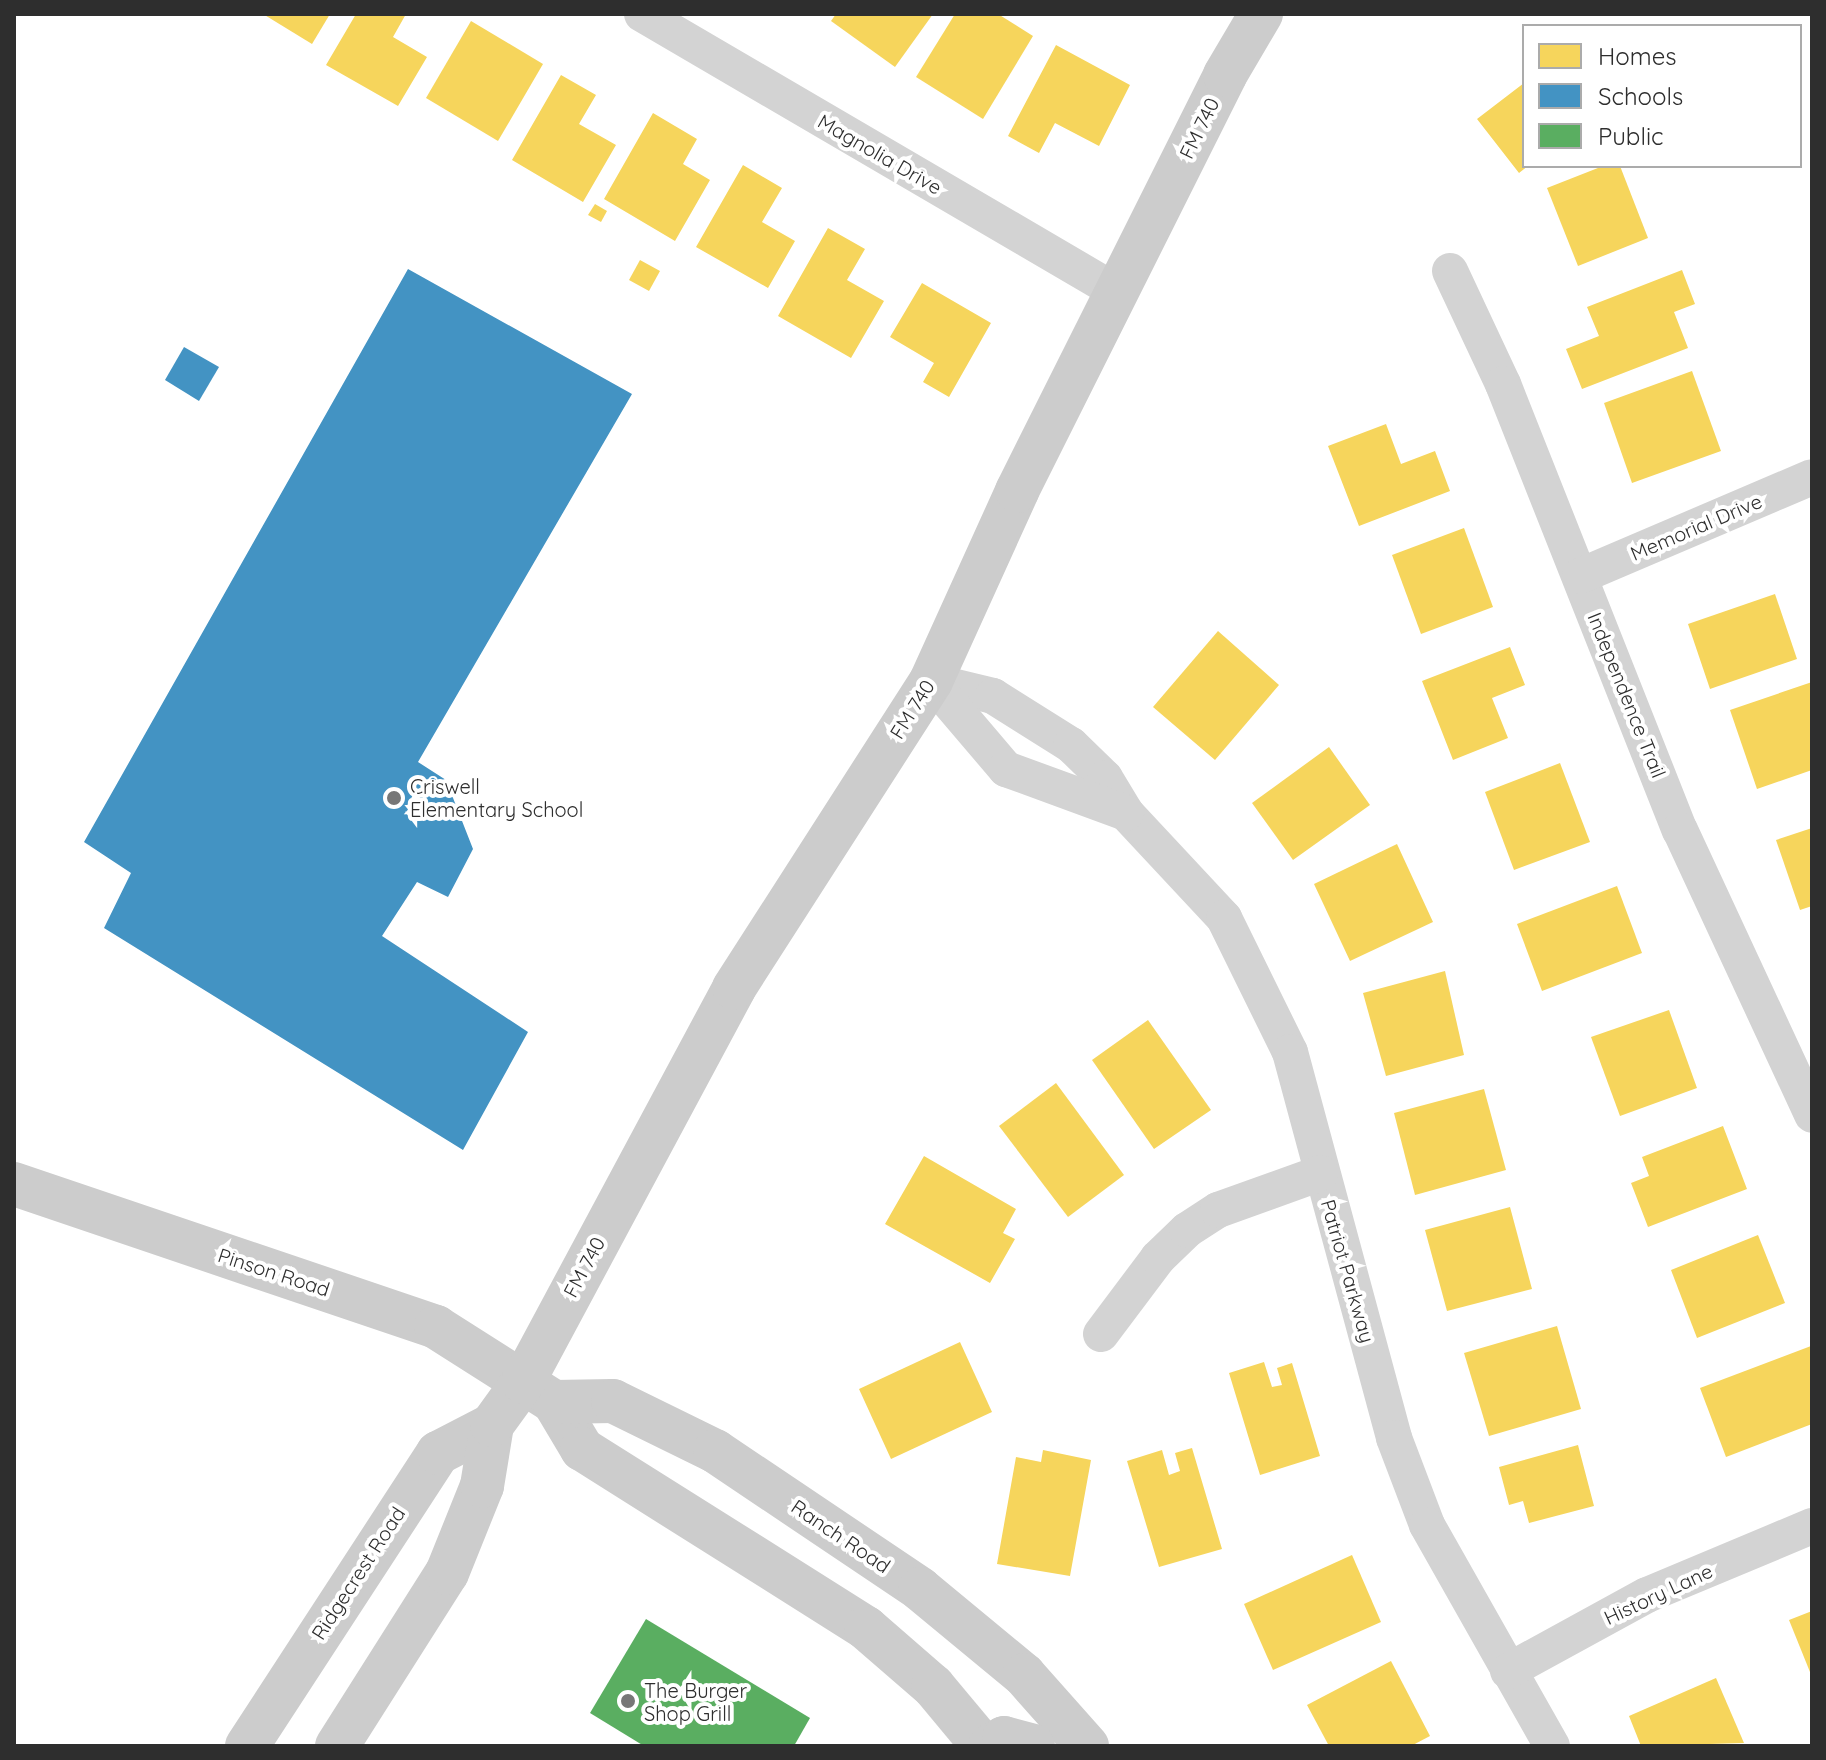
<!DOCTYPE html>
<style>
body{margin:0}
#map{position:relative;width:1826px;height:1760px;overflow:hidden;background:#fff;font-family:Quicksand,sans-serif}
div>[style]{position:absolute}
.homes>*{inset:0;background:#f6d55c}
.schools>*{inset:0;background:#4393c3}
.public>*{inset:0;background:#5aae61}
.street>*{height:36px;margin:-18px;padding:0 18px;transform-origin:18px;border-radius:18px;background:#d3d3d3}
.secondary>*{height:44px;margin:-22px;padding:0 22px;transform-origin:22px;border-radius:22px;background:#ccc}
.dots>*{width:22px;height:22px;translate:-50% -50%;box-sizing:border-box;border:4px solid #fff;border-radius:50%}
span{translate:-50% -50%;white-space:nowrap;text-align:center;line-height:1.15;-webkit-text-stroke:8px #fff;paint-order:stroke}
.street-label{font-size:20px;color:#2e2e2e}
.poi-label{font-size:20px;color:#2e2e2e}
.left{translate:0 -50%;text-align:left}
.frame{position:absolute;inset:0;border:16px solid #2e2e2e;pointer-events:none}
.legend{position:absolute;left:1522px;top:24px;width:280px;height:144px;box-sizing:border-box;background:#fff;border:2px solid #ababab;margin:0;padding:10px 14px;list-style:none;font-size:24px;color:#2e2e2e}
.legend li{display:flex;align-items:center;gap:16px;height:40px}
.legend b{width:40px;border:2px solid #ababab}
</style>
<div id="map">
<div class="homes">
<div style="clip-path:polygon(263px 14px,330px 14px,312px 44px)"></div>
<div style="clip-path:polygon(356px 14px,406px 14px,393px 37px,427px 57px,398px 106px,326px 65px)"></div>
<div style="clip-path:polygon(836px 14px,933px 14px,895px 67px,831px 21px)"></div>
<div style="clip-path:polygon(955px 14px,998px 14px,1033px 36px,983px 119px,916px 77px)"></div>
<div style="clip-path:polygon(471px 21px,543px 64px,498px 141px,426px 98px)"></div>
<div style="clip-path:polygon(1056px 45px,1130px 85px,1099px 146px,1055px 123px,1039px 153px,1008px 136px)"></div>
<div style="clip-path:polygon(561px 75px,596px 95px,579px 124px,616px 145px,583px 202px,512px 160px)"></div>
<div style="clip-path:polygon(1524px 83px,1524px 166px,1528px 166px,1519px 173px,1477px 119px)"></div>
<div style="clip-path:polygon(653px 113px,697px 139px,683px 164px,710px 180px,675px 241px,604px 199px)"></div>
<div style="clip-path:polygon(743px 165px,782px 188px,762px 222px,795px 241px,768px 288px,696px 247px)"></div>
<div style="clip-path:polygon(1603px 166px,1620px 166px,1648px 238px,1578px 266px,1547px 188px)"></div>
<div style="clip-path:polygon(595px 204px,607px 211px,601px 222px,588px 215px)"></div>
<div style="clip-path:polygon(828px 228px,865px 249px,847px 280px,884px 301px,851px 358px,778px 316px)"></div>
<div style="clip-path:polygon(640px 260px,660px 271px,649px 291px,629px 280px)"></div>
<div style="clip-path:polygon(1682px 270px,1695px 304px,1674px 312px,1688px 348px,1582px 389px,1566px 349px,1599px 336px,1587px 307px)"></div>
<div style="clip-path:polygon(922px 283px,991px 323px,949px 397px,923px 382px,934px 363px,890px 337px)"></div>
<div style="clip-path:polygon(1692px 371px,1721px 451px,1632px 483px,1604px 403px)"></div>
<div style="clip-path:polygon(1386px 424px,1401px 464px,1435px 451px,1450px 491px,1359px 526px,1328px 446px)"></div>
<div style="clip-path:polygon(1464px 528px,1493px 607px,1421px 634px,1392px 555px)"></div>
<div style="clip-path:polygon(1775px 594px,1797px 659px,1710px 689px,1688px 624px)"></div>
<div style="clip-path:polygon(1218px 631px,1279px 685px,1215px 760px,1153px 707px)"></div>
<div style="clip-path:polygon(1510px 647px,1525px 685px,1492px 698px,1508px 738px,1453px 760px,1422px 681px)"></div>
<div style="clip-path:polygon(1812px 682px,1812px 770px,1757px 789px,1730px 710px)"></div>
<div style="clip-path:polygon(1329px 747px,1370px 805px,1293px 860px,1252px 803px)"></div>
<div style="clip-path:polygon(1560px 763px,1590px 842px,1514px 870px,1485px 792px)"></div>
<div style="clip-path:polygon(1812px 828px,1812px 906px,1800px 910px,1776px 840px)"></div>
<div style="clip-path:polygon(1397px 844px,1433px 922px,1350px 961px,1314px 884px)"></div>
<div style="clip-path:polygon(1617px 886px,1642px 953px,1542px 991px,1517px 924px)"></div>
<div style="clip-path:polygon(1445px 971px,1464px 1055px,1386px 1076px,1363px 993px)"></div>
<div style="clip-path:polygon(1669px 1010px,1697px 1088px,1620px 1116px,1591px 1037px)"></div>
<div style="clip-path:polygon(1148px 1020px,1211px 1110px,1154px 1149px,1092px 1060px)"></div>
<div style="clip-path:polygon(1056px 1083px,1124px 1175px,1068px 1217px,999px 1126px)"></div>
<div style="clip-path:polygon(1484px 1089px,1506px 1170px,1415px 1195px,1394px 1113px)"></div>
<div style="clip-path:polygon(1723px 1126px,1747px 1189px,1648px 1227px,1631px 1183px,1649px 1176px,1642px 1157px)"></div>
<div style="clip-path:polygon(924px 1156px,1016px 1209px,1003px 1233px,1015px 1239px,990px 1283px,885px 1224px)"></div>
<div style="clip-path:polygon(1510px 1207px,1532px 1289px,1447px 1311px,1425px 1230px)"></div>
<div style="clip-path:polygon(1758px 1235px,1785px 1303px,1697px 1338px,1671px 1270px)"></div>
<div style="clip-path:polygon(1557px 1326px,1581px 1409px,1489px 1436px,1464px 1353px)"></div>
<div style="clip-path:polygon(960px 1342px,992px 1412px,891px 1459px,859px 1389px)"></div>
<div style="clip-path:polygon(1811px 1346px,1812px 1424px,1726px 1457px,1700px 1388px)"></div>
<div style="clip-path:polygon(1264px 1362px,1272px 1387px,1282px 1385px,1277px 1368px,1292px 1363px,1320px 1456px,1260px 1475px,1229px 1373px)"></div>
<div style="clip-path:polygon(1578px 1445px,1594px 1506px,1529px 1523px,1523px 1501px,1509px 1505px,1499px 1467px)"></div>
<div style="clip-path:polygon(1192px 1448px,1222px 1549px,1159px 1567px,1127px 1461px,1162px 1450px,1169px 1475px,1180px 1471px,1175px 1453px)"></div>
<div style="clip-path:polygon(1043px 1450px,1091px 1460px,1070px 1576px,997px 1564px,1016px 1457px,1041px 1462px)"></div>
<div style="clip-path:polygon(1352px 1555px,1381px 1622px,1273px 1670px,1244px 1604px)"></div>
<div style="clip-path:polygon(1812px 1611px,1812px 1677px,1789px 1620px)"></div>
<div style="clip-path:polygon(1391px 1661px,1430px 1736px,1411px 1746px,1329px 1746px,1307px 1705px)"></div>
<div style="clip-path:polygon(1716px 1678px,1744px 1743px,1641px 1746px,1629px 1716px)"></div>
</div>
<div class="schools">
<div style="clip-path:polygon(408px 269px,632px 394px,418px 762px,446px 780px,473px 849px,448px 897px,417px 882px,382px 936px,528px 1032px,463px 1150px,104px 928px,131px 873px,84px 842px)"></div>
<div style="clip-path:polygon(184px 347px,219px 367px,199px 401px,165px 380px)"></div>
</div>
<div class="public">
<div style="clip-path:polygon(646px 1619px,810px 1718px,794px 1746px,644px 1746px,590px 1713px)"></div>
</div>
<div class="street">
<div style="left:642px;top:14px;width:553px;rotate:30.32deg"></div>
<div style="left:1450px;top:271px;width:125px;rotate:64.9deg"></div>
<div style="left:1503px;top:384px;width:480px;rotate:68.4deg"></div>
<div style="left:1680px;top:830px;width:314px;rotate:65.1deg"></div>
<div style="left:1580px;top:576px;width:252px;rotate:-23.1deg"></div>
<div style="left:931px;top:681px;width:64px;rotate:13.6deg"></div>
<div style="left:993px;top:696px;width:92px;rotate:32.1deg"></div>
<div style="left:1071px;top:745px;width:47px;rotate:44.1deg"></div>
<div style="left:1105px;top:778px;width:41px;rotate:59deg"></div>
<div style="left:1126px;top:813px;width:144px;rotate:47deg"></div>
<div style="left:1224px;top:918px;width:149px;rotate:63.8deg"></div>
<div style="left:1290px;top:1052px;width:400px;rotate:74.9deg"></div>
<div style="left:1394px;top:1438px;width:93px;rotate:69.2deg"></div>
<div style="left:1427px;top:1525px;width:254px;rotate:60.5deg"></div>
<div style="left:931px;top:681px;width:116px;rotate:49.6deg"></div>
<div style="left:1006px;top:769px;width:128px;rotate:20.1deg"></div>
<div style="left:1101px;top:1334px;width:95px;rotate:-53.1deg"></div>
<div style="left:1158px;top:1258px;width:40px;rotate:-44deg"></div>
<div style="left:1187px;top:1230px;width:37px;rotate:-33deg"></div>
<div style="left:1218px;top:1210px;width:109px;rotate:-19.8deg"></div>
<div style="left:1508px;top:1671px;width:158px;rotate:-28.7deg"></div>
<div style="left:1647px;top:1595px;width:179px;rotate:-22.7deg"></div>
</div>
<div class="secondary">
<div style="left:14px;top:1184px;width:446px;rotate:18.7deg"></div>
<div style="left:436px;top:1327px;width:140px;rotate:32.4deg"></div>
<div style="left:554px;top:1402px;width:55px;rotate:59.2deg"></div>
<div style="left:582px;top:1449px;width:336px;rotate:32.2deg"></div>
<div style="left:866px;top:1628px;width:89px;rotate:40.9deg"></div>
<div style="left:933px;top:1686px;width:78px;rotate:50.2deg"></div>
<div style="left:554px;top:1402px;width:59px;rotate:-1deg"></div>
<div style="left:613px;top:1401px;width:114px;rotate:26.1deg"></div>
<div style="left:715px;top:1451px;width:247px;rotate:33.9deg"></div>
<div style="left:920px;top:1589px;width:135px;rotate:39.6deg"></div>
<div style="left:1024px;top:1675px;width:95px;rotate:48.4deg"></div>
<div style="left:247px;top:1746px;width:350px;rotate:-56.9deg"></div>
<div style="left:438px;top:1453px;width:61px;rotate:-27.4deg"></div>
<div style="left:337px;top:1746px;width:205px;rotate:-57.6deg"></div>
<div style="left:447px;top:1573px;width:94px;rotate:-68.1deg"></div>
<div style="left:482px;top:1486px;width:62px;rotate:-80.7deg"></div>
<div style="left:492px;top:1425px;width:53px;rotate:-54.2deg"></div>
<div style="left:523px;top:1382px;width:447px;rotate:-61.8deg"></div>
<div style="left:734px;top:988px;width:365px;rotate:-57.3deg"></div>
<div style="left:931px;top:681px;width:209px;rotate:-65.6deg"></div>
<div style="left:1017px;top:491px;width:465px;rotate:-63.4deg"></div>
<div style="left:1225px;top:75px;width:71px;rotate:-59.5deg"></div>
<div style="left:990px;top:1746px;width:16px;rotate:-30deg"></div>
<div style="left:1004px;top:1738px;width:30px;rotate:15deg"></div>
</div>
<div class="dots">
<div style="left:394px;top:798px;background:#777"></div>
<div style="left:628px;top:1701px;background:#777"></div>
</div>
<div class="street-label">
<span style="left:1199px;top:128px;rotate:-64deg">FM 740</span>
<span style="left:880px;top:154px;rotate:30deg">Magnolia Drive</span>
<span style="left:1696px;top:527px;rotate:-23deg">Memorial Drive</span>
<span style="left:1627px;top:695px;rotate:68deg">Independence Trail</span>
<span style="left:912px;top:709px;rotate:-58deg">FM 740</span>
<span style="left:584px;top:1267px;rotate:-62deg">FM 740</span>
<span style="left:1348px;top:1271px;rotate:74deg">Patriot Parkway</span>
<span style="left:274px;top:1272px;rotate:18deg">Pinson Road</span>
<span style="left:841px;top:1536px;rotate:34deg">Ranch Road</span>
<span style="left:358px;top:1573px;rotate:-57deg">Ridgecrest Road</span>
<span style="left:1658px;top:1594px;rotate:-25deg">History Lane</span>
</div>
<div class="poi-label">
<span class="left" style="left:410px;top:798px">Criswell<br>Elementary School</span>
<span class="left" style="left:644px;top:1702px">The Burger<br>Shop Grill</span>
</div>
<div class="frame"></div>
<ul class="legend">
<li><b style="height:22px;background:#f6d55c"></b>Homes</li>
<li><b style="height:22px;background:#4393c3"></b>Schools</li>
<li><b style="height:22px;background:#5aae61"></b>Public</li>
</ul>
</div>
